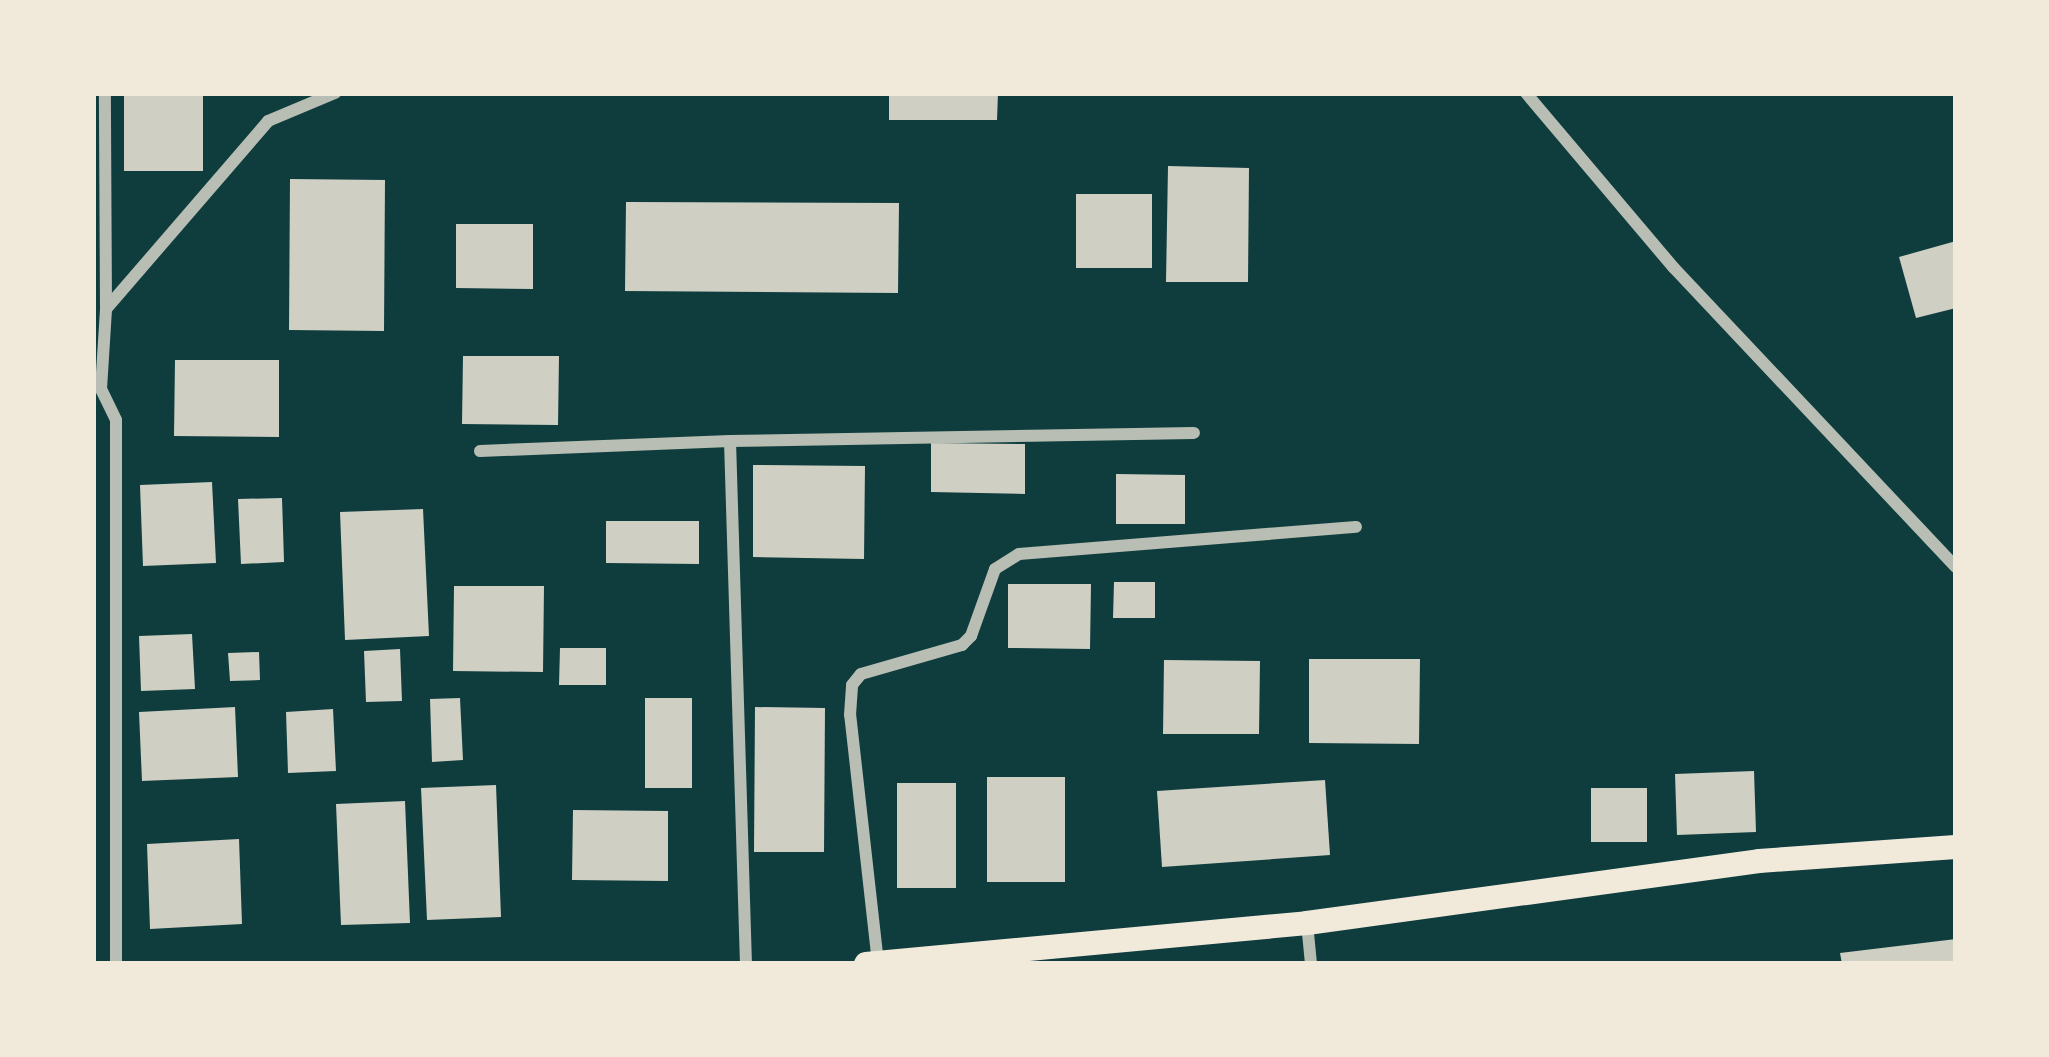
<!DOCTYPE html>
<style>
body{margin:0}
#map{position:relative;width:2049px;height:1057px;overflow:hidden;background:#0f3d3e;font-family:Raleway,sans-serif}
div>[style]{position:absolute}
.building>*{inset:0;background:#cfcfc3}
.minor>*{height:12px;margin:-6px;padding:0 6px;transform-origin:6px;border-radius:6px;background:#b8beb3}
.secondary>*{height:24px;margin:-12px;padding:0 12px;transform-origin:12px;border-radius:12px;background:#f1e9da}
span{translate:-50% -50%;white-space:nowrap;text-align:center;line-height:1.15;-webkit-text-stroke:12px #f1e9da;paint-order:stroke}
.frame{position:absolute;inset:0;border:96px solid #f1e9da;pointer-events:none}
</style>
<div id="map">
<div class="building">
<div style="clip-path:polygon(124px 93px,203px 93px,203px 171px,124px 171px)"></div>
<div style="clip-path:polygon(889px 93px,998px 93px,997px 120px,889px 120px)"></div>
<div style="clip-path:polygon(1168px 166px,1249px 168px,1248px 282px,1166px 282px)"></div>
<div style="clip-path:polygon(290px 179px,385px 180px,384px 331px,289px 330px)"></div>
<div style="clip-path:polygon(1076px 194px,1152px 194px,1152px 268px,1076px 268px)"></div>
<div style="clip-path:polygon(626px 202px,899px 203px,898px 293px,625px 291px)"></div>
<div style="clip-path:polygon(456px 224px,533px 224px,533px 289px,456px 288px)"></div>
<div style="clip-path:polygon(1956px 241px,1956px 308px,1916px 318px,1899px 257px)"></div>
<div style="clip-path:polygon(463px 356px,559px 356px,558px 425px,462px 424px)"></div>
<div style="clip-path:polygon(175px 360px,279px 360px,279px 437px,174px 436px)"></div>
<div style="clip-path:polygon(931px 443px,1025px 444px,1025px 494px,931px 492px)"></div>
<div style="clip-path:polygon(753px 465px,865px 466px,864px 559px,753px 557px)"></div>
<div style="clip-path:polygon(1116px 474px,1185px 475px,1185px 524px,1116px 524px)"></div>
<div style="clip-path:polygon(212px 482px,216px 563px,143px 566px,140px 485px)"></div>
<div style="clip-path:polygon(282px 498px,284px 562px,241px 564px,238px 499px)"></div>
<div style="clip-path:polygon(423px 509px,429px 636px,345px 640px,340px 512px)"></div>
<div style="clip-path:polygon(606px 521px,699px 521px,699px 564px,606px 563px)"></div>
<div style="clip-path:polygon(1114px 582px,1155px 582px,1155px 618px,1113px 618px)"></div>
<div style="clip-path:polygon(1008px 584px,1091px 584px,1090px 649px,1008px 648px)"></div>
<div style="clip-path:polygon(454px 586px,544px 586px,543px 672px,453px 671px)"></div>
<div style="clip-path:polygon(192px 634px,195px 689px,141px 691px,139px 636px)"></div>
<div style="clip-path:polygon(560px 648px,606px 648px,606px 685px,559px 685px)"></div>
<div style="clip-path:polygon(400px 649px,402px 701px,366px 702px,364px 651px)"></div>
<div style="clip-path:polygon(259px 652px,260px 680px,230px 681px,228px 653px)"></div>
<div style="clip-path:polygon(1309px 659px,1420px 659px,1419px 744px,1309px 743px)"></div>
<div style="clip-path:polygon(1164px 660px,1260px 661px,1259px 734px,1163px 734px)"></div>
<div style="clip-path:polygon(460px 698px,463px 760px,432px 762px,430px 699px)"></div>
<div style="clip-path:polygon(645px 698px,692px 698px,692px 788px,645px 788px)"></div>
<div style="clip-path:polygon(235px 707px,238px 777px,142px 781px,139px 712px)"></div>
<div style="clip-path:polygon(755px 707px,825px 708px,824px 852px,754px 852px)"></div>
<div style="clip-path:polygon(333px 709px,336px 771px,288px 773px,286px 712px)"></div>
<div style="clip-path:polygon(1754px 771px,1756px 832px,1677px 835px,1675px 774px)"></div>
<div style="clip-path:polygon(987px 777px,1065px 777px,1065px 882px,987px 882px)"></div>
<div style="clip-path:polygon(1325px 780px,1330px 855px,1162px 867px,1157px 791px)"></div>
<div style="clip-path:polygon(897px 783px,956px 783px,956px 888px,897px 888px)"></div>
<div style="clip-path:polygon(496px 785px,501px 917px,427px 920px,421px 788px)"></div>
<div style="clip-path:polygon(1591px 788px,1647px 788px,1647px 842px,1591px 842px)"></div>
<div style="clip-path:polygon(405px 801px,410px 923px,341px 925px,336px 804px)"></div>
<div style="clip-path:polygon(573px 810px,668px 811px,668px 881px,572px 880px)"></div>
<div style="clip-path:polygon(239px 839px,242px 924px,150px 929px,147px 844px)"></div>
<div style="clip-path:polygon(1956px 939px,1956px 964px,1842px 964px,1840px 953px)"></div>
</div>
<div class="minor">
<div style="left:1526px;top:93px;width:229px;rotate:49.8deg"></div>
<div style="left:1674px;top:268px;width:411px;rotate:46.7deg"></div>
<div style="left:106px;top:309px;width:248px;rotate:-49.2deg"></div>
<div style="left:268px;top:121px;width:73px;rotate:-22.7deg"></div>
<div style="left:93px;top:384px;width:9px;rotate:32deg"></div>
<div style="left:101px;top:389px;width:34px;rotate:64deg"></div>
<div style="left:116px;top:420px;width:544px;rotate:90deg"></div>
<div style="left:101px;top:389px;width:80px;rotate:-86.4deg"></div>
<div style="left:106px;top:309px;width:216px;rotate:-90.3deg"></div>
<div style="left:730px;top:441px;width:464px;rotate:-1deg"></div>
<div style="left:480px;top:451px;width:250px;rotate:-2.3deg"></div>
<div style="left:730px;top:441px;width:523px;rotate:88.25deg"></div>
<div style="left:1307px;top:923px;width:41px;rotate:84.4deg"></div>
<div style="left:878px;top:963px;width:250px;rotate:-96.4deg"></div>
<div style="left:850px;top:715px;width:30px;rotate:-86deg"></div>
<div style="left:852px;top:685px;width:14px;rotate:-51deg"></div>
<div style="left:861px;top:674px;width:105px;rotate:-16deg"></div>
<div style="left:962px;top:645px;width:13px;rotate:-45deg"></div>
<div style="left:971px;top:636px;width:71px;rotate:-70.3deg"></div>
<div style="left:995px;top:569px;width:28px;rotate:-32deg"></div>
<div style="left:1019px;top:554px;width:338px;rotate:-4.6deg"></div>
</div>
<div class="secondary">
<div style="left:866px;top:964px;width:443px;rotate:-5.3deg"></div>
<div style="left:1307px;top:923px;width:456px;rotate:-7.8deg"></div>
<div style="left:1759px;top:861px;width:197px;rotate:-4.1deg"></div>
</div>
<div class="frame"></div>
</div>
